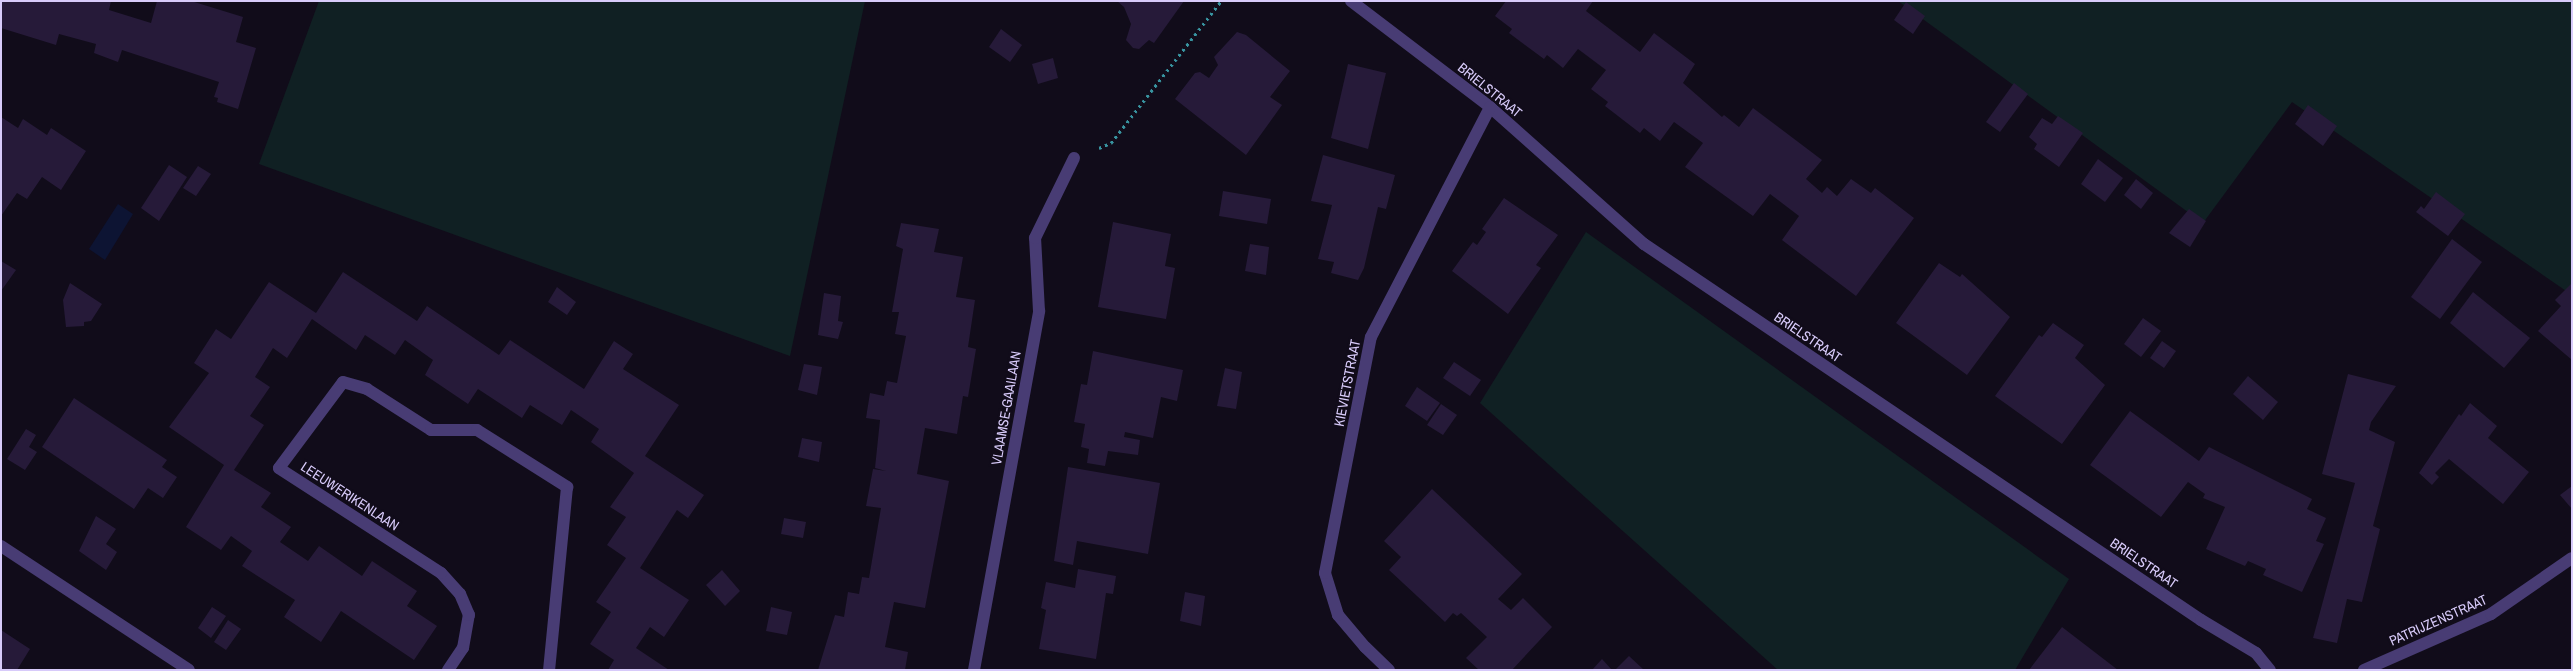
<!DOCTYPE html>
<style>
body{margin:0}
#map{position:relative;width:2573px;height:671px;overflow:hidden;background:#110c1a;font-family:"Archivo Narrow",sans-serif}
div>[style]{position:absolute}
.green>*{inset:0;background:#102023}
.water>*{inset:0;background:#0d1433}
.building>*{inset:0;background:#261a39}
.path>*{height:3px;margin-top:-1.5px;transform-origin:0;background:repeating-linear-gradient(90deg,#3894a0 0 2.5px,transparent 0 6.5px)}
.minor>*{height:12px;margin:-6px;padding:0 6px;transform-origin:6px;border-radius:6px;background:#483c74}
span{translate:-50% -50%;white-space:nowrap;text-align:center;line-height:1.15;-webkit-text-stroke:4.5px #110c1a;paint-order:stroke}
.street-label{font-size:14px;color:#d8cbfa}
.frame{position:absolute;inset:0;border:2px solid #d8cbfa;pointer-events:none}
</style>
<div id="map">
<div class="green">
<div style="clip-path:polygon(319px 1px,865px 1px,790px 356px,259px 164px)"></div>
<div style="clip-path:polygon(1898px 1px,2572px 1px,2572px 295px,2292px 102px,2203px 223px)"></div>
<div style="clip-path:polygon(1586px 232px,2069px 579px,2015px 670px,1778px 670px,1480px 403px)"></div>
</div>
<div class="water">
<div style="clip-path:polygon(118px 204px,133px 214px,105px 260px,89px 249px)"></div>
</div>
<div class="building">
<div style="clip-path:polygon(1px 1px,111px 1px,109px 10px,151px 23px,157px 1px,191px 1px,243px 17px,236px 42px,256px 48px,238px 109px,217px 102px,218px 98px,214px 97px,219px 82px,122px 50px,118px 62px,94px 53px,96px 44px,59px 34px,56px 45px,1px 28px)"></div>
<div style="clip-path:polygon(1117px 1px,1184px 1px,1154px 43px,1149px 40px,1139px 49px,1133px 48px,1126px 40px,1131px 24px,1124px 7px)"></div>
<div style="clip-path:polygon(1506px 1px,1593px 1px,1586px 11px,1640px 52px,1654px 33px,1695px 64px,1683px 83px,1722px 117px,1724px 115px,1739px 127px,1753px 108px,1822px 160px,1806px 179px,1822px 193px,1827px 187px,1837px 196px,1851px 179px,1871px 193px,1875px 188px,1914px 218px,1856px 296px,1782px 240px,1799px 216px,1770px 194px,1753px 216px,1685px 167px,1703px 143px,1674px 122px,1660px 141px,1644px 128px,1640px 133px,1605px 106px,1608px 102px,1591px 89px,1606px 70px,1578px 49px,1563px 68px,1547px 55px,1544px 59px,1509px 33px,1512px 29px,1495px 16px)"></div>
<div style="clip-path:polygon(1906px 2px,1925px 16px,1913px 34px,1894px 20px)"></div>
<div style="clip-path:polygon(1001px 29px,1022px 45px,1010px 62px,989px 47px)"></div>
<div style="clip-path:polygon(1237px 32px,1246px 35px,1290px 71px,1270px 97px,1282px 105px,1246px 155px,1175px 99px,1195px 73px,1200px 72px,1209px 78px,1218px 65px,1214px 57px)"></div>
<div style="clip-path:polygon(1053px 58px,1058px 78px,1038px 84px,1032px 64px)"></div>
<div style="clip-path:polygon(1348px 64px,1386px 73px,1368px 149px,1331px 138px)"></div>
<div style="clip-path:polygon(2014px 83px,2028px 94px,2000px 132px,1986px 122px)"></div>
<div style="clip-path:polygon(2308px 105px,2337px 126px,2323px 146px,2295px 124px)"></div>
<div style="clip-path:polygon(2058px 116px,2083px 133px,2059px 167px,2034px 149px,2037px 144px,2029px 137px,2042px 118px,2052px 124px)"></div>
<div style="clip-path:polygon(1px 117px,18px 128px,23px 119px,47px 135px,51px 128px,86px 151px,61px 190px,42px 177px,27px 199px,17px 193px,1px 216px)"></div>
<div style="clip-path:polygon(1323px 155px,1395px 175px,1386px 209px,1378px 207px,1364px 268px,1358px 280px,1331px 273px,1334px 262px,1318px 259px,1332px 205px,1311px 201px)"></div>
<div style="clip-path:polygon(2098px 159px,2123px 178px,2105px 202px,2081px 184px)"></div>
<div style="clip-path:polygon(169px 165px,187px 177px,159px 221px,141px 208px)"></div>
<div style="clip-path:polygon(198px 166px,211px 174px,196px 196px,183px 188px)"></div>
<div style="clip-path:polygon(2136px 179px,2153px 193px,2141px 209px,2124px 195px)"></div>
<div style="clip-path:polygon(1223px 191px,1271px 199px,1267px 224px,1219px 216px)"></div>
<div style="clip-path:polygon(2436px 192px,2465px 214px,2448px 236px,2416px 212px,2421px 206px,2424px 209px)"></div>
<div style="clip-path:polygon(1504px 198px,1558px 235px,1536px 265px,1541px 268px,1508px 314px,1452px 271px,1473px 242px,1477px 245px,1486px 232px,1482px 229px)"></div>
<div style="clip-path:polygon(2189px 209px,2206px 221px,2190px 247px,2169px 233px)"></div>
<div style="clip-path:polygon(1113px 222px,1171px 234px,1165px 266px,1175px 268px,1166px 319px,1098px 307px)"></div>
<div style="clip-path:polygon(901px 223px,939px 229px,934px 252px,963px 257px,956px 297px,975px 300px,968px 347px,976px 349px,968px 397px,963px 396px,957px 434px,925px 428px,917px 474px,949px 481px,925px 608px,894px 602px,885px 647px,908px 652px,905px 670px,818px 670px,835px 615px,844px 617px,848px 592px,859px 594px,862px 577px,869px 578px,881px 508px,866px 506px,873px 469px,886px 471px,875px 468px,880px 420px,866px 418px,870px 393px,884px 396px,887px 381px,897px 383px,906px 336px,895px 334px,899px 312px,892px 312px,903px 249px,896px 246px)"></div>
<div style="clip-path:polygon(2452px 239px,2482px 262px,2440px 319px,2411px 297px)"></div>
<div style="clip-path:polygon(1250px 244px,1269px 247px,1266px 275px,1245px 271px)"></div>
<div style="clip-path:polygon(1px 261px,16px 270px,1px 291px)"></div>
<div style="clip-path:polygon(1939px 263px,1960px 277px,1962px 274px,2010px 317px,1967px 375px,1896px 323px)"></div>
<div style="clip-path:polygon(343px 272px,417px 321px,427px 306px,499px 355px,510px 340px,584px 389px,614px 341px,633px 354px,623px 369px,679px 405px,645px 456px,704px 495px,688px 518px,677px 510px,640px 568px,689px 600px,664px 637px,650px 627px,636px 648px,669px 670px,608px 670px,614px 660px,590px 644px,611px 612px,596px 602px,626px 558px,607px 545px,626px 517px,610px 507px,634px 473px,591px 442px,599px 429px,571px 410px,562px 425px,530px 405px,522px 418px,478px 389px,468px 404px,425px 375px,433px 360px,405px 340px,395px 355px,365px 335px,356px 350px,312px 319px,287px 358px,273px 348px,255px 377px,270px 387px,250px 416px,264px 425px,234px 470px,271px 493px,261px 507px,291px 527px,280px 542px,308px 561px,319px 546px,362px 576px,372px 561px,417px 591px,407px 606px,437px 626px,414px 660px,341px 611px,321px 642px,284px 617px,295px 600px,242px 566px,252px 551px,231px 536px,221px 550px,186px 527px,224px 465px,169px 427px,209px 373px,194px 363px,216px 329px,231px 339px,269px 282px,316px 313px)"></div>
<div style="clip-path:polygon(70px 283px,102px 304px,91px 321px,84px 322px,84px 326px,66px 327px,63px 300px)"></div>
<div style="clip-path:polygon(2572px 283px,2572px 360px,2538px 331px,2561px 306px,2555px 300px)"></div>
<div style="clip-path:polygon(557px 287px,576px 302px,567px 315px,548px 302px)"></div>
<div style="clip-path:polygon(2473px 292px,2530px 338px,2504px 368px,2450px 323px)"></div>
<div style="clip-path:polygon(824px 293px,841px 296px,838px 321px,843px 322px,838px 339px,818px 335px)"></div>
<div style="clip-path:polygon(2143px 318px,2161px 331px,2141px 357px,2124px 344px)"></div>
<div style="clip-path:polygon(2053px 323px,2084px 345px,2075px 358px,2105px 385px,2062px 444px,1995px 396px,2039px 335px,2042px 337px)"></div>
<div style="clip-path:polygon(2162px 341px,2176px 351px,2164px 368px,2150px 358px)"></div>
<div style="clip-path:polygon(1093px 351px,1183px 370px,1177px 401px,1161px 397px,1153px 438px,1125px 432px,1124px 437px,1140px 440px,1138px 455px,1108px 451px,1105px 466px,1087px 463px,1089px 449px,1081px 447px,1085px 424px,1074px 422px,1081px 384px,1087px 385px)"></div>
<div style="clip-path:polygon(1454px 362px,1481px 380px,1470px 396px,1443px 378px)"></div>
<div style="clip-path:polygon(804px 364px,822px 367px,817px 395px,798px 390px)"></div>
<div style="clip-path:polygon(1225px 368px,1242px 372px,1236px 409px,1217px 406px)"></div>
<div style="clip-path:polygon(2348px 374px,2396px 386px,2371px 422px,2369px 430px,2395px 442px,2373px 526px,2380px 529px,2362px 602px,2347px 599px,2337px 643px,2313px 638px,2355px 483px,2322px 474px)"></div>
<div style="clip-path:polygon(2248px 376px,2278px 402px,2263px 420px,2233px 394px)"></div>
<div style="clip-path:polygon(1417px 387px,1440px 403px,1427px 421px,1405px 406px)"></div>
<div style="clip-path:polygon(74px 398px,167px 460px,162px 467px,177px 477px,163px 498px,148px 488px,134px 509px,42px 447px)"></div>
<div style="clip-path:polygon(2470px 403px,2497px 426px,2488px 438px,2529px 472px,2503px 504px,2449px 459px,2435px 473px,2439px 477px,2432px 485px,2419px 473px,2459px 414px,2461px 416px)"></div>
<div style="clip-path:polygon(1441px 404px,1457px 415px,1443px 435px,1427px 425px)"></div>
<div style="clip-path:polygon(2130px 411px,2199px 461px,2209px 447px,2312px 499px,2307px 509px,2326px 518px,2316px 541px,2324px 544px,2302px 592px,2263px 575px,2266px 569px,2248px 561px,2245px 566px,2206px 549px,2225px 507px,2203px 498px,2205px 494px,2188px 482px,2161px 517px,2090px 465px)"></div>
<div style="clip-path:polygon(26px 429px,36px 435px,29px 447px,37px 452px,25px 470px,7px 459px)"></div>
<div style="clip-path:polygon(802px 438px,822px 442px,819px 462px,798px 457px)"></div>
<div style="clip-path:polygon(1068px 467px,1160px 483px,1148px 554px,1077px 541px,1073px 565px,1054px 561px)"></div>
<div style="clip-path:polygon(2572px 486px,2572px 509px,2560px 495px)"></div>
<div style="clip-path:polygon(1432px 489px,1522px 574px,1498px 599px,1511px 610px,1523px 598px,1552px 627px,1512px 670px,1479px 670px,1466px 658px,1487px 637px,1461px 613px,1457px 616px,1453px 613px,1445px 622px,1389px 570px,1401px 557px,1384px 541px)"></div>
<div style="clip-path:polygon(96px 516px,116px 529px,106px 544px,117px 552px,106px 570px,79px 551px)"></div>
<div style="clip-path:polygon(784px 518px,806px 522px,803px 538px,781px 534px)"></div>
<div style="clip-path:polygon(1078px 569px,1116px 576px,1113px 594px,1106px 593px,1096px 659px,1039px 649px,1046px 610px,1041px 608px,1046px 582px,1075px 588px)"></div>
<div style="clip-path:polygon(722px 570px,740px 591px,725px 606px,706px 585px)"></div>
<div style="clip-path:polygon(1185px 592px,1205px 596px,1201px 626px,1180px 621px)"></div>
<div style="clip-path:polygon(212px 607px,226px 616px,211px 638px,198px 628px)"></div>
<div style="clip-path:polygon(771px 607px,792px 612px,787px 635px,766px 631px)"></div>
<div style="clip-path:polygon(228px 620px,241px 629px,226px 650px,214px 642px)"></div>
<div style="clip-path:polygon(2062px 627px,2118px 670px,2029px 670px)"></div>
<div style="clip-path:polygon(1px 630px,30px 649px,17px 670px,1px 670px)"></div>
<div style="clip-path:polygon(1629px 656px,1644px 670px,1615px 670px)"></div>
<div style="clip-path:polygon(1602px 659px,1612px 670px,1592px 670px)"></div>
</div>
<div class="path">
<div style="left:1099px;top:148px;width:13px;rotate:-23deg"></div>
<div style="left:1111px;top:143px;width:180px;rotate:-52.2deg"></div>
</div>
<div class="minor">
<div style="left:1351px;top:1px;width:175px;rotate:37.3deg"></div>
<div style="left:1490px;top:107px;width:206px;rotate:41.7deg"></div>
<div style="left:1644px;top:244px;width:672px;rotate:34.02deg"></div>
<div style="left:2201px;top:620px;width:64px;rotate:31deg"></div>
<div style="left:2256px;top:653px;width:22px;rotate:51deg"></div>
<div style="left:1px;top:546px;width:225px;rotate:33.4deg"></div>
<div style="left:448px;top:670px;width:27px;rotate:-56deg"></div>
<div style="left:463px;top:648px;width:34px;rotate:-80deg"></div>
<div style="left:469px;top:615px;width:23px;rotate:-113deg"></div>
<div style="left:460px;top:594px;width:28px;rotate:-132deg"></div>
<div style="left:441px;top:573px;width:193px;rotate:-147.1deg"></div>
<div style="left:279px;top:468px;width:107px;rotate:-53.3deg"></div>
<div style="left:343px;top:382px;width:25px;rotate:16deg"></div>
<div style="left:367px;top:389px;width:76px;rotate:32.6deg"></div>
<div style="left:431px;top:430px;width:46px"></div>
<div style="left:477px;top:430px;width:107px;rotate:32.3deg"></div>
<div style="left:567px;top:487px;width:184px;rotate:95.6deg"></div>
<div style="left:974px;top:670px;width:365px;rotate:-79.7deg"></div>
<div style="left:1039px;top:311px;width:73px;rotate:-93.1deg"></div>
<div style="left:1035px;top:238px;width:89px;rotate:-64deg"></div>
<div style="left:1389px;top:670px;width:33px;rotate:-136deg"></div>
<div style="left:1365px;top:647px;width:42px;rotate:-130.2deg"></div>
<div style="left:1338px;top:615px;width:44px;rotate:-107.2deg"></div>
<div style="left:1325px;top:573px;width:240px;rotate:-79deg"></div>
<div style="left:1371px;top:337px;width:259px;rotate:-62.6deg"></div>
<div style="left:2364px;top:670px;width:139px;rotate:-23.8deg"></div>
<div style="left:2491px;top:614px;width:98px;rotate:-34.7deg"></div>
</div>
<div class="street-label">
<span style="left:1490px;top:90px;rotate:39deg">BRIELSTRAAT</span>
<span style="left:1808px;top:337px;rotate:34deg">BRIELSTRAAT</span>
<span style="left:1347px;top:383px;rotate:-79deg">KIEVIETSTRAAT</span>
<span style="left:1006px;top:408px;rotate:-80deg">VLAAMSE-GAAILAAN</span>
<span style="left:350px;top:496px;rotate:33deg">LEEUWERIKENLAAN</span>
<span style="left:2144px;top:563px;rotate:34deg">BRIELSTRAAT</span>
<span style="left:2438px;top:620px;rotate:-24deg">PATRIJZENSTRAAT</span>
</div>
<div class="frame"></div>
</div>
